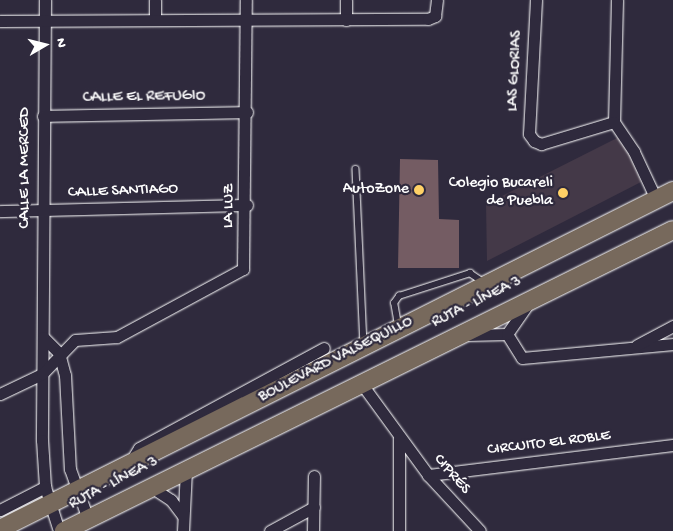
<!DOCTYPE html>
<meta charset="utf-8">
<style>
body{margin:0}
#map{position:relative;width:673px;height:531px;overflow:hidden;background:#2f2a3d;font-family:"Gochi Hand",sans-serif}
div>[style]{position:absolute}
.built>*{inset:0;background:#443948}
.building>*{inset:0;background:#745c63}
.roads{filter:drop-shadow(0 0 1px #fff) drop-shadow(0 0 1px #fff)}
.lane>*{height:5.5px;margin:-2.75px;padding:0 2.75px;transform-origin:2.75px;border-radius:2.75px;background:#2f2a3d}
.street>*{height:11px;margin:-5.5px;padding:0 5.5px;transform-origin:5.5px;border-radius:5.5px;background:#2f2a3d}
.primary>*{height:18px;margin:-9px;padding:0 9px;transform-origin:9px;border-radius:9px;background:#77695c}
.dots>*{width:14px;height:14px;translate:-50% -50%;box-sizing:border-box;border:2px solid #2f2a3d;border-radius:50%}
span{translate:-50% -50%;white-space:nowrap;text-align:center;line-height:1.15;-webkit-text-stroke:4.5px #2f2a3d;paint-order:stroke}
.street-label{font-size:16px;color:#fff}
.poi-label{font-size:16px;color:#fff}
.right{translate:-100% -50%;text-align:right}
.north{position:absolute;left:20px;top:20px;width:50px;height:50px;-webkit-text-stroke:4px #2f2a3d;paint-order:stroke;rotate:82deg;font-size:14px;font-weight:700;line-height:20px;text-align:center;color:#fff}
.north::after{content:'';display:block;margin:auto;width:18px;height:22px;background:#fff;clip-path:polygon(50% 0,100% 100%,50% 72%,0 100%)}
</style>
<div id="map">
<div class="built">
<div style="clip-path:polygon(621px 136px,641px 182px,487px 261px,486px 204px)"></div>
</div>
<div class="building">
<div style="clip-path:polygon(400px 159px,438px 160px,439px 219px,459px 220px,459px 268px,398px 268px)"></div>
</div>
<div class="roads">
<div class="lane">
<div style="left:356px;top:169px;width:175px;rotate:87.4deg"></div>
<div style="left:398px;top:325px;width:22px;rotate:-100deg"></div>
<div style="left:394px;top:303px;width:9px;rotate:-54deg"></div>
<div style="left:399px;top:296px;width:75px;rotate:-17.9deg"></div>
<div style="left:470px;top:273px;width:18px;rotate:34deg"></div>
</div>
<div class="street">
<div style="left:45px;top:0;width:440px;rotate:90.4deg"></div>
<div style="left:42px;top:440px;width:47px;rotate:86.3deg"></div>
<div style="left:45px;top:487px;width:46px;rotate:72.3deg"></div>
<div style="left:155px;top:0;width:20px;rotate:90deg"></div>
<div style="left:346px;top:0;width:20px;rotate:90deg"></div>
<div style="left:536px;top:0;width:134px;rotate:93deg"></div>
<div style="left:529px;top:134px;width:9px;rotate:54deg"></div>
<div style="left:534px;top:141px;width:8px;rotate:23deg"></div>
<div style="left:541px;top:144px;width:76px;rotate:-16.8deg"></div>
<div style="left:617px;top:0;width:122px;rotate:91.4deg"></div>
<div style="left:614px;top:122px;width:36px;rotate:56deg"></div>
<div style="left:634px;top:152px;width:52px;rotate:64.9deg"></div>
<div style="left:0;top:21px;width:428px;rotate:-0.3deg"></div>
<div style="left:428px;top:19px;width:8px;rotate:-23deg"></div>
<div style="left:435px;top:16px;width:16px;rotate:-83deg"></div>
<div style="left:43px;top:116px;width:204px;rotate:-1.1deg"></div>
<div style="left:0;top:211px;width:247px;rotate:-1.4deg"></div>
<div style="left:507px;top:334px;width:28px;rotate:58deg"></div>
<div style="left:522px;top:358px;width:152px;rotate:-5.3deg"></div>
<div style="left:467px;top:335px;width:40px;rotate:-1.4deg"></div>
<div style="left:507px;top:334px;width:37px;rotate:-55deg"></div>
<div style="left:43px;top:337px;width:23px;rotate:45deg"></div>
<div style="left:59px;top:353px;width:23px;rotate:75deg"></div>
<div style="left:65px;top:375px;width:94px;rotate:87deg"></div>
<div style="left:70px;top:469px;width:53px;rotate:70.2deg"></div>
<div style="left:637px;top:345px;width:41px;rotate:-27.8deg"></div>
<div style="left:361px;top:383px;width:114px;rotate:53.9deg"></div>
<div style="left:428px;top:475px;width:76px;rotate:47.1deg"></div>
<div style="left:0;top:394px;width:47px;rotate:-25.5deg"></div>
<div style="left:42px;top:374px;width:47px;rotate:-45.9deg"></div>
<div style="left:75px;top:340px;width:42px;rotate:-4.1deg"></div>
<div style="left:117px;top:337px;width:143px;rotate:-28.4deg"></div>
<div style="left:243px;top:269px;width:269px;rotate:-89.4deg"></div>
<div style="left:131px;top:461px;width:15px;rotate:-58deg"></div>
<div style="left:139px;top:448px;width:210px;rotate:-28.4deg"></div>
<div style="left:428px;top:475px;width:247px;rotate:-7deg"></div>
<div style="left:151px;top:487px;width:24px;rotate:33deg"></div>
<div style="left:171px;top:500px;width:20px;rotate:53deg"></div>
<div style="left:0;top:510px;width:51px;rotate:-27.1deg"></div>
<div style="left:183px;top:531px;width:62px;rotate:-87.2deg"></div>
<div style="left:270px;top:531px;width:50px;rotate:-28.6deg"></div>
<div style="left:313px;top:531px;width:55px;rotate:-89deg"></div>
<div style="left:399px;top:531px;width:93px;rotate:-90deg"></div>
</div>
<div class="primary">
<div style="left:0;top:529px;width:753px;rotate:-26.67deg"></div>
<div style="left:64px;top:531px;width:679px;rotate:-26.3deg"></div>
</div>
</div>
<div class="dots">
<div style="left:419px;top:190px;background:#ffd166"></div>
<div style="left:563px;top:193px;background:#ffd166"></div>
</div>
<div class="street-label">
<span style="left:516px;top:71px;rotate:-87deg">LAS GLORIAS</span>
<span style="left:144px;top:98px;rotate:-1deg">CALLE EL REFUGIO</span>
<span style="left:26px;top:168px;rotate:-90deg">CALLE LA MERCED</span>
<span style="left:123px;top:192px;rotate:-2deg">CALLE SANTIAGO</span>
<span style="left:230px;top:206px;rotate:-89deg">LA LUZ</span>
<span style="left:477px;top:303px;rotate:-26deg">RUTA - LÍNEA 3</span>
<span style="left:336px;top:360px;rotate:-27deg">BOULEVARD VALSEQUILLO</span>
<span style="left:549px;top:444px;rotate:-7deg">CIRCUITO EL ROBLE</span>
<span style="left:451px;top:475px;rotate:49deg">CIPRÉS</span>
<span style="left:114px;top:484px;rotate:-27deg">RUTA - LÍNEA 3</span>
</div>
<div class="poi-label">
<span class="right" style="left:553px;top:193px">Colegio Bucareli<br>de Puebla</span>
<span class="right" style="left:409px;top:190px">AutoZone</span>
</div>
<div class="north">N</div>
</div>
